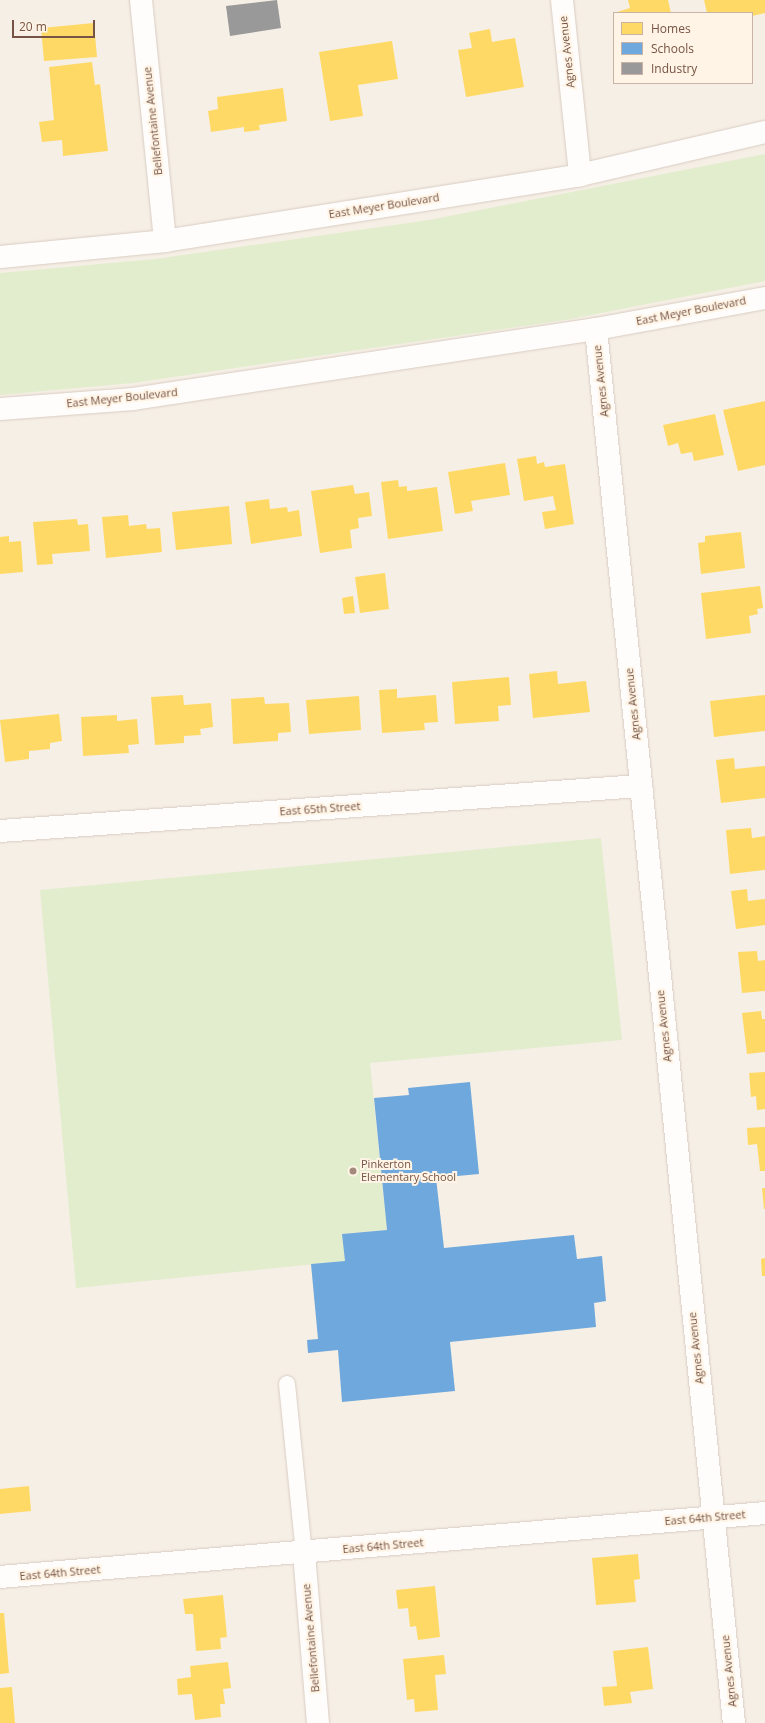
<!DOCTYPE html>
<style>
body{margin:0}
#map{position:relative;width:765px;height:1723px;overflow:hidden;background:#f6efe5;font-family:"Open Sans",sans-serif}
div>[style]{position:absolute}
.green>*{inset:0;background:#e2edce}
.homes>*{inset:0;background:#ffd966}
.schools>*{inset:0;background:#6fa8dc}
.industry>*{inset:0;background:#999}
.roads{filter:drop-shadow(0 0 1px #d8ccc3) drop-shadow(0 0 1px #d8ccc3)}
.service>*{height:16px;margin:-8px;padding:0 8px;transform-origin:8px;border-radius:8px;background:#fefdfb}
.minor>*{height:22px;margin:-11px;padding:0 11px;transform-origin:11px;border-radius:11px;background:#fefdfb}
.secondary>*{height:22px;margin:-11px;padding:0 11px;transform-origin:11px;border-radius:11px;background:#fefdfb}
.dots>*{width:11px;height:11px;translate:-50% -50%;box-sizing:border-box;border:2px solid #fff4e5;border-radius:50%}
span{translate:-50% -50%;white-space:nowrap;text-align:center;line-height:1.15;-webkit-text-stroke:4px #fff4e5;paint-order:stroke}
.street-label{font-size:11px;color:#765344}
.poi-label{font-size:11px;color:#765344}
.left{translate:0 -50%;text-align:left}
.legend{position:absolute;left:613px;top:12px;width:140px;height:72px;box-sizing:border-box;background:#fff4e5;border:1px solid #c8b4a5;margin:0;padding:5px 7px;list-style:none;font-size:12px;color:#765344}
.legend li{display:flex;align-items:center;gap:8px;height:20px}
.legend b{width:20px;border:1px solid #c8b4a5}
.scale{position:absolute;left:12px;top:20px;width:83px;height:18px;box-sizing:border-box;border:2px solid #765344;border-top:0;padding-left:5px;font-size:12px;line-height:14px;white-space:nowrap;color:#765344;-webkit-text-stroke:3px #fff4e5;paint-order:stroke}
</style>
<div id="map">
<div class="green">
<div style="clip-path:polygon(765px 154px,765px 281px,565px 320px,133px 383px,0 395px,0 273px,155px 259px,429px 220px)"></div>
<div style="clip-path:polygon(601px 838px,622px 1040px,370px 1063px,387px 1230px,343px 1234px,345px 1261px,76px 1288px,40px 890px)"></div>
</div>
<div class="homes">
<div style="clip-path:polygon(628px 0,668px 0,671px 13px,614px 13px,630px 8px)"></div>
<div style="clip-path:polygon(704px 0,765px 0,765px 13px,752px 16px,752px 13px,707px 13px)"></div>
<div style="clip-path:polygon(94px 23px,97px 57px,44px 61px,41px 28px)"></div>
<div style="clip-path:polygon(490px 29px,492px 42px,515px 38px,524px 87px,466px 97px,458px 50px,472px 48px,469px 33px)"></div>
<div style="clip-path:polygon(392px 41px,398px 79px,358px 85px,363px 116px,330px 121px,319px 52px)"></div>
<div style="clip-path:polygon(92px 62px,95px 85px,100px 84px,108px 151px,63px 156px,62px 140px,42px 142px,39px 122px,54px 120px,49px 67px)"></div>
<div style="clip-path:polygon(283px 88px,287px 121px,259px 125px,260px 130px,244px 132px,244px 127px,211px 132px,208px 111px,218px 109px,217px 97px)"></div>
<div style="clip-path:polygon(765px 401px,765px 465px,738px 471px,723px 410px)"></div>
<div style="clip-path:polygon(715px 414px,724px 455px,694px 461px,692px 452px,681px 454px,678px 443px,668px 446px,663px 425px)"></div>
<div style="clip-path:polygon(536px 456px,537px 464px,544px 462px,545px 467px,565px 464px,574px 524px,545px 529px,542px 512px,556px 510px,553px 496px,524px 501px,517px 459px)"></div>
<div style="clip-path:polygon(505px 463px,510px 495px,471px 501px,473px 511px,455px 514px,448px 472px)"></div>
<div style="clip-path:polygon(398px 480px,399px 487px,407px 486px,407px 491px,437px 487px,443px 531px,388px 539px,381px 482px)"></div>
<div style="clip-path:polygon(353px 485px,355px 494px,369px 492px,372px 516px,358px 518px,359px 528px,350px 530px,352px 548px,320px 553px,311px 491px)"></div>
<div style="clip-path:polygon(269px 499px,270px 509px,287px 507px,288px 512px,299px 510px,302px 536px,251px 544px,245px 502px)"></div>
<div style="clip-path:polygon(229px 506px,232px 544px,176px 550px,172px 512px)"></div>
<div style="clip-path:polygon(128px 515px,129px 526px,146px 524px,147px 529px,160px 528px,162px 552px,106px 558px,102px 517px)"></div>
<div style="clip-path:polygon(77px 519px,78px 525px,88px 524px,90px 551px,52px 554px,53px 564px,37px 565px,33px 522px)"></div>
<div style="clip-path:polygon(741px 532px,745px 568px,701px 574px,698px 543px,705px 542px,705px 536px)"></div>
<div style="clip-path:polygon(9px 536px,9px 542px,21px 541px,23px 572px,0 574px,0 537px)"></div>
<div style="clip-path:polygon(385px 573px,389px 609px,360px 613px,355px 577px)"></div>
<div style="clip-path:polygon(760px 586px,763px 608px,757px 609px,758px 614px,749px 616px,751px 633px,706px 639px,701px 593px)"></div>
<div style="clip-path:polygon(353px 596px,355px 613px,344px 614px,342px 598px)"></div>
<div style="clip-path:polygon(557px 671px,558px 684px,586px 681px,590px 712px,533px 718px,529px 674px)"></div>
<div style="clip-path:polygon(509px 677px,511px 705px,498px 706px,499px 721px,455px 724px,452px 682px)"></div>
<div style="clip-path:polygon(397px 689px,397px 698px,436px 695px,438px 722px,424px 723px,425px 730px,382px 733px,379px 690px)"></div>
<div style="clip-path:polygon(183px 695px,184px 705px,211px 703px,213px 727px,200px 729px,201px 735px,184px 736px,184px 743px,155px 745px,151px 697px)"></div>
<div style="clip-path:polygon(765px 695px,765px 731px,714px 737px,710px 701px)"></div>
<div style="clip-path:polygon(359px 696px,361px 730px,309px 734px,306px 700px)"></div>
<div style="clip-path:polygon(264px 697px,265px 704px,289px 703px,291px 732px,278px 733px,278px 741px,233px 744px,231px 699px)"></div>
<div style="clip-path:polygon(59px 714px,62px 741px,50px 743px,50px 749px,29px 751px,29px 759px,5px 762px,0 720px)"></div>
<div style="clip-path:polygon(117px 715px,117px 721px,137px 719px,139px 744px,128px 745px,129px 753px,83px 756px,81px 717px)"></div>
<div style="clip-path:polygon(734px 758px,735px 769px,765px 766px,765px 798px,721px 803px,716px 760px)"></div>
<div style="clip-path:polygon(751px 828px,752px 838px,765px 836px,765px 870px,730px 874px,726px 830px)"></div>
<div style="clip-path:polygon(747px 889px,748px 901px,765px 899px,765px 925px,736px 929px,731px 891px)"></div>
<div style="clip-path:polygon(757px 951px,758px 961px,765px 960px,765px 991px,742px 993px,738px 952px)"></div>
<div style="clip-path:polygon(761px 1011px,762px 1019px,765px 1019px,765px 1052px,747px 1054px,742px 1013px)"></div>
<div style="clip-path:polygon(765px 1072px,765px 1109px,757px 1110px,756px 1096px,751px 1097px,749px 1073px)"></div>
<div style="clip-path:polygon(765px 1127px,765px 1171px,760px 1171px,757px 1144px,748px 1145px,747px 1128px)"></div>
<div style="clip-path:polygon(762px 1188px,765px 1188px,765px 1209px,764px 1209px)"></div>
<div style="clip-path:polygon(765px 1258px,765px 1276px,762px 1276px,761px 1259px)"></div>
<div style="clip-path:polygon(29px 1486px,31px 1511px,0 1514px,0 1489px)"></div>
<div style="clip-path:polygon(638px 1554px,640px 1579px,634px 1580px,636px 1602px,596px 1605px,592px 1558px)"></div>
<div style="clip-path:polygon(435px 1586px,440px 1637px,418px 1640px,416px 1626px,410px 1627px,408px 1608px,398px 1609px,396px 1590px)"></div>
<div style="clip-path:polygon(223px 1595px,227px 1637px,220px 1638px,221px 1649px,196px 1651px,193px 1614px,185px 1614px,183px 1599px)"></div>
<div style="clip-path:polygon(0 1613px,4px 1613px,9px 1673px,0 1674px)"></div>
<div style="clip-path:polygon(648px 1647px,653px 1689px,630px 1692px,632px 1703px,604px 1706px,602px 1687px,617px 1686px,613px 1651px)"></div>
<div style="clip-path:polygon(444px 1655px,446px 1674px,435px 1675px,438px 1710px,415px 1712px,414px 1699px,407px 1700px,403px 1659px)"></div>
<div style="clip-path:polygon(228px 1662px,231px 1688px,223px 1689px,225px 1704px,220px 1704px,221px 1717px,195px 1720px,192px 1694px,178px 1695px,177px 1679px,191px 1677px,190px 1666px)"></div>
<div style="clip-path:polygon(12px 1687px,15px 1723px,0 1723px,0 1688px)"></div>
</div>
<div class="schools">
<div style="clip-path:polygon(470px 1082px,479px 1174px,436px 1178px,444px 1248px,574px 1235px,577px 1259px,602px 1256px,606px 1301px,594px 1303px,596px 1327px,450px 1342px,455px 1391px,342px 1402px,338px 1350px,308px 1353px,307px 1340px,318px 1339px,311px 1264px,345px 1261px,342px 1234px,387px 1230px,374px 1098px,409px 1095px,408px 1088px)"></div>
</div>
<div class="industry">
<div style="clip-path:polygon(277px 0,281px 28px,230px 36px,226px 6px)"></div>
</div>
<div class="roads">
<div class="service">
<div style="left:287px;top:1384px;width:170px;rotate:84.3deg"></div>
</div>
<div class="minor">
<div style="left:141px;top:0;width:242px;rotate:84.3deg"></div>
<div style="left:562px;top:0;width:176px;rotate:84.1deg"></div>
<div style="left:596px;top:329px;width:1401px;rotate:84.35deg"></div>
<div style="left:0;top:831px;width:643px;rotate:-4.02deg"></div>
<div style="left:304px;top:1553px;width:171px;rotate:85.3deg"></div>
<div style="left:0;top:1577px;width:768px;rotate:-4.78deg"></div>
</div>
<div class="secondary">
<div style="left:0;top:257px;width:166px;rotate:-5.5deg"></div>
<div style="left:165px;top:241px;width:420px;rotate:-9deg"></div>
<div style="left:580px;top:175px;width:190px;rotate:-13.1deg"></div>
<div style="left:0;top:409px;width:133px;rotate:-4.3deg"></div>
<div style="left:133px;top:399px;width:468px;rotate:-8.6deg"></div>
<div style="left:596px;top:329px;width:172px;rotate:-10.4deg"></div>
</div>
</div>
<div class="dots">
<div style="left:353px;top:1171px;background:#a38a7c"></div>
</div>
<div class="street-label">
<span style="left:567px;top:52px;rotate:-96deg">Agnes Avenue</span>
<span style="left:153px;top:121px;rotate:-96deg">Bellefontaine Avenue</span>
<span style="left:384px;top:206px;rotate:-9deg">East Meyer Boulevard</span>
<span style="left:691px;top:311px;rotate:-11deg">East Meyer Boulevard</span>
<span style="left:601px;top:381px;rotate:-96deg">Agnes Avenue</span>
<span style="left:122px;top:398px;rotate:-6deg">East Meyer Boulevard</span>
<span style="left:633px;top:704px;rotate:-96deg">Agnes Avenue</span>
<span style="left:320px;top:809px;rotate:-4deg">East 65th Street</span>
<span style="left:664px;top:1026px;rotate:-96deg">Agnes Avenue</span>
<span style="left:696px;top:1348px;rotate:-96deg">Agnes Avenue</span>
<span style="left:705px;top:1518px;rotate:-5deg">East 64th Street</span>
<span style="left:383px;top:1546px;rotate:-5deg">East 64th Street</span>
<span style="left:60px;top:1573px;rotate:-5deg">East 64th Street</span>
<span style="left:311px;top:1638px;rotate:-95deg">Bellefontaine Avenue</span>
<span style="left:729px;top:1671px;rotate:-96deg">Agnes Avenue</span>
</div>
<div class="poi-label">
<span class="left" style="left:361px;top:1171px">Pinkerton<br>Elementary School</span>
</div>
<ul class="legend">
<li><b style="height:11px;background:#ffd966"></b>Homes</li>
<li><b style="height:11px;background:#6fa8dc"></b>Schools</li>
<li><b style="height:11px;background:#999"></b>Industry</li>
</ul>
<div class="scale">20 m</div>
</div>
